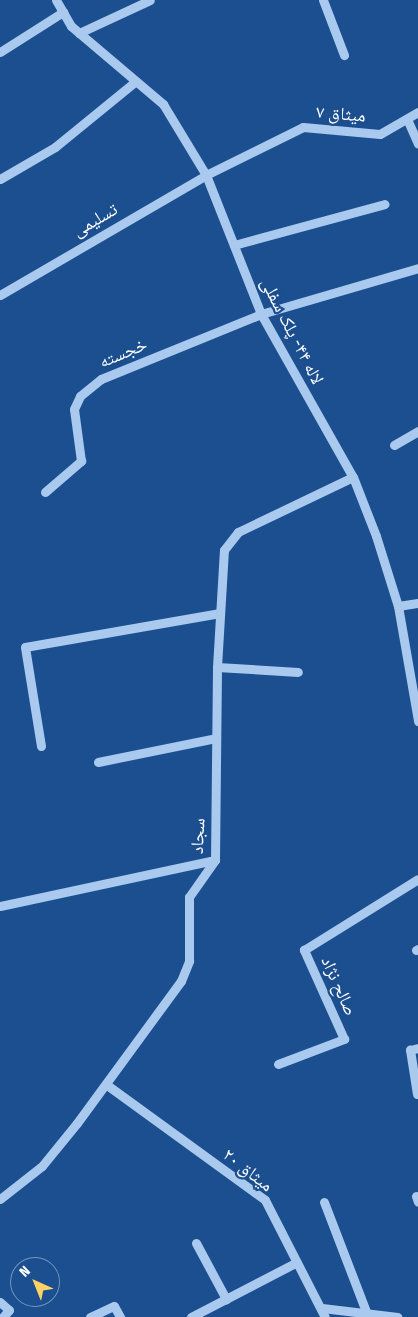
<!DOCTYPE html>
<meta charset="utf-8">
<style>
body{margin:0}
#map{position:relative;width:418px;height:1317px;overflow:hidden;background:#1b4f8f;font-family:"Fira Sans Condensed","Noto Naskh Arabic",sans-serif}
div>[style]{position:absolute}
.minor>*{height:9px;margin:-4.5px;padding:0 4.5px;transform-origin:4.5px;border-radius:4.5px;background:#a9c9ee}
span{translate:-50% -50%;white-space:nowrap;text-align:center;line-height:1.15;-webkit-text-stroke:4.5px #1b4f8f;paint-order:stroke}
.street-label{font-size:18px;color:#fff}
.north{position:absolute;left:10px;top:1257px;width:50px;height:50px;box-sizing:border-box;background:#1b4f8f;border:1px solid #7695bc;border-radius:50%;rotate:316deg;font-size:14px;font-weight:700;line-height:20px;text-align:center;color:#fff}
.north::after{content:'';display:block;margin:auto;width:18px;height:22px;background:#ffd166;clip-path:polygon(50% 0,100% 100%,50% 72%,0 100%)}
</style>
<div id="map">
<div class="minor">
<div style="left:56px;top:0;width:30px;rotate:60deg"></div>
<div style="left:71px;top:26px;width:121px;rotate:40.3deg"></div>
<div style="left:163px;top:104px;width:83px;rotate:58.8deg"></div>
<div style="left:206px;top:175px;width:149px;rotate:68.4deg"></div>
<div style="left:261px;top:314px;width:187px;rotate:60.6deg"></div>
<div style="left:353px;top:477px;width:63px;rotate:68.7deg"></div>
<div style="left:376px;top:536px;width:73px;rotate:72.6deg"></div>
<div style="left:398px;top:606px;width:117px;rotate:80.1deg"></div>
<div style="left:323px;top:0;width:59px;rotate:69.1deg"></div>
<div style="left:79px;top:33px;width:78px;rotate:-24.9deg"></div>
<div style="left:0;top:52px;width:75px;rotate:-32.4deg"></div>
<div style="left:407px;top:119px;width:27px;rotate:66deg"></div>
<div style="left:0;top:179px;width:64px;rotate:-30.2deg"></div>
<div style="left:55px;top:147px;width:104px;rotate:-39.2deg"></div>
<div style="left:234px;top:245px;width:156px;rotate:-15.2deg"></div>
<div style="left:0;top:295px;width:238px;rotate:-30.2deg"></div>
<div style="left:206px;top:175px;width:108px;rotate:-26.3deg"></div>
<div style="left:303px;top:127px;width:77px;rotate:5.2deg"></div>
<div style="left:380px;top:134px;width:44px;rotate:-30.1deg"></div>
<div style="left:394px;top:445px;width:28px;rotate:-30deg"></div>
<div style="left:45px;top:492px;width:48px;rotate:-40.7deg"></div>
<div style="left:81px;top:461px;width:52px;rotate:-97.7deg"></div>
<div style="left:74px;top:409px;width:14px;rotate:-65deg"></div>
<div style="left:80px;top:396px;width:27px;rotate:-39deg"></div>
<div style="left:101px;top:379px;width:173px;rotate:-22.1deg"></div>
<div style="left:261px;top:314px;width:164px;rotate:-16.3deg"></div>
<div style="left:398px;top:606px;width:20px;rotate:-9deg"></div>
<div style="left:217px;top:667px;width:81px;rotate:3.5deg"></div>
<div style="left:41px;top:746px;width:100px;rotate:-99.2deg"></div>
<div style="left:25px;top:647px;width:198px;rotate:-9.9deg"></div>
<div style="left:98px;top:762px;width:120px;rotate:-11.5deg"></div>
<div style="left:0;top:906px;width:220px;rotate:-12.1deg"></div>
<div style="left:416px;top:950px;width:2px;rotate:-27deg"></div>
<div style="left:278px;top:1064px;width:71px;rotate:-20.7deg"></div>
<div style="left:344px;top:1039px;width:98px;rotate:-114.2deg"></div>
<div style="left:304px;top:950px;width:134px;rotate:-31.9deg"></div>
<div style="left:107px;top:1085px;width:195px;rotate:36deg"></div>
<div style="left:265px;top:1200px;width:131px;rotate:62.9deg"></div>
<div style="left:417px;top:1094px;width:45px;rotate:-99deg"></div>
<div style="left:410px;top:1050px;width:8px;rotate:-14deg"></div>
<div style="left:416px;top:1196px;width:6px;rotate:72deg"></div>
<div style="left:0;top:1199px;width:53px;rotate:-38.2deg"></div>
<div style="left:42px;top:1166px;width:55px;rotate:-50.9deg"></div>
<div style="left:77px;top:1123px;width:176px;rotate:-53.8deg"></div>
<div style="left:181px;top:981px;width:22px;rotate:-68deg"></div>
<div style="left:189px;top:961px;width:64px;rotate:-90deg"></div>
<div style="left:189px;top:897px;width:45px;rotate:-54.9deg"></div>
<div style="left:215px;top:860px;width:193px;rotate:-89.4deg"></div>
<div style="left:217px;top:667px;width:117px;rotate:-86.6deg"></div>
<div style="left:224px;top:550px;width:23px;rotate:-52deg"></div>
<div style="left:238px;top:532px;width:127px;rotate:-25.6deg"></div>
<div style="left:324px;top:1202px;width:120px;rotate:69deg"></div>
<div style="left:196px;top:1243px;width:64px;rotate:61.8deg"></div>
<div style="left:0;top:1302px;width:12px;rotate:42deg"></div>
<div style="left:9px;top:1310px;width:9px;rotate:131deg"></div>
<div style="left:322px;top:1308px;width:76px;rotate:6.8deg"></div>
<div style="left:90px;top:1317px;width:26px;rotate:-25deg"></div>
<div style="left:114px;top:1306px;width:13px;rotate:61deg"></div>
<div style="left:191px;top:1317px;width:119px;rotate:-27.4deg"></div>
</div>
<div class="street-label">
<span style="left:341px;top:114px;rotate:5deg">میثاق ۷</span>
<span style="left:95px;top:220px;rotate:-30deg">تسلیمی</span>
<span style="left:292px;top:331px;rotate:63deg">لاله ۴۴- پلک سفلی</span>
<span style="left:123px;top:353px;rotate:-23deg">خجسته</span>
<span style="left:198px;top:836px;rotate:-87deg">سجاد</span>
<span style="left:339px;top:986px;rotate:66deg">صالح نژاد</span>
<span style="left:248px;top:1170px;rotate:38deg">میثاق ۲۰</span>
</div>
<div class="north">N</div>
</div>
